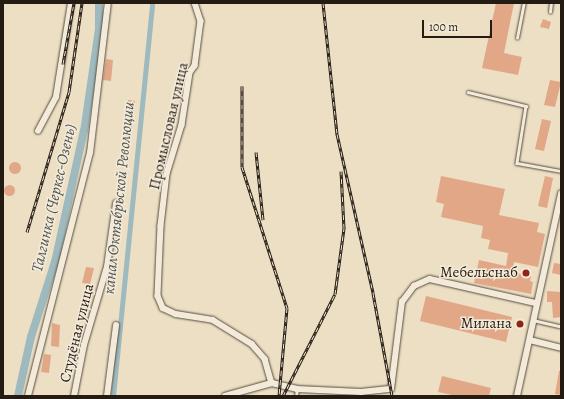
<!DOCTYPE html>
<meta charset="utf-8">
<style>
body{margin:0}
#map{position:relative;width:564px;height:399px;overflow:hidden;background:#ecdfc4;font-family:Alegreya,serif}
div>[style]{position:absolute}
.canal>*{height:5px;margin:-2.5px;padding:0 2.5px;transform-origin:2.5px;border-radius:2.5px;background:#9ebabf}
.river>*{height:8px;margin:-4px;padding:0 4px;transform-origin:4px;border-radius:4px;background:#9ebabf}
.building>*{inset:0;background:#e2a787}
.round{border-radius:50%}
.roads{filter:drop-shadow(0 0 1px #564c3e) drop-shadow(0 0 1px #564c3e)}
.service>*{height:2.5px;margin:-1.25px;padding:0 1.25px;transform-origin:1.25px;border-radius:1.25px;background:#f3ead9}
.minor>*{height:5.5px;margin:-2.75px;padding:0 2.75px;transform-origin:2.75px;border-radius:2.75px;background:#f3ead9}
.rail>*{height:3px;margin-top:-1.5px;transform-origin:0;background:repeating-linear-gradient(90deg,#f3ead9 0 4.5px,#241b12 0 9px);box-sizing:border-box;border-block:1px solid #241b12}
.dots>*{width:11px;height:11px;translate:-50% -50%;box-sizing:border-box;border:2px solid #f3ead9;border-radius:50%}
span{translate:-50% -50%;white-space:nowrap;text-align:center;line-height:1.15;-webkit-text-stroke:3px #f3ead9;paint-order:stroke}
.street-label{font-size:15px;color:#241b12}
.poi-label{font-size:15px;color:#241b12}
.right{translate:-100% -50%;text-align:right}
.water-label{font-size:16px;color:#4f534f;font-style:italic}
.frame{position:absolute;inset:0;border:4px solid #241b12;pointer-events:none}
.scale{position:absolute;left:422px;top:20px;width:70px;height:18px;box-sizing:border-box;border:2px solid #241b12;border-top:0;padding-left:5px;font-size:12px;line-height:14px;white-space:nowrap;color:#241b12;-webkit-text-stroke:3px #f3ead9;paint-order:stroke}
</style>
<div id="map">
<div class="canal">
<div style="left:113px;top:396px;width:395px;rotate:-84.3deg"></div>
</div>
<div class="river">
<div style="left:18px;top:396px;width:60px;rotate:-77.6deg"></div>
<div style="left:31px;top:337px;width:79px;rotate:-72.3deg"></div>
<div style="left:55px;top:262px;width:140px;rotate:-77.6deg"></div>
<div style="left:85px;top:125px;width:97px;rotate:-81.7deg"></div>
<div style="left:99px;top:29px;width:26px;rotate:-90deg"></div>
</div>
<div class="building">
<div style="clip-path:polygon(496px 3px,514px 3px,504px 53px,522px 57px,518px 75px,482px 68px)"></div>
<div style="clip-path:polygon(543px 19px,551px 22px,549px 29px,540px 27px)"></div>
<div style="clip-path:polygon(106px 59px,113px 60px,111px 81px,103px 80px)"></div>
<div style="clip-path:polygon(550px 80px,561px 82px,555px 107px,544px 105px)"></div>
<div style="clip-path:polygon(128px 100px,135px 101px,131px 136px,124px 135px)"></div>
<div style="clip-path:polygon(542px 119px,551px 121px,544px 151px,535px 149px)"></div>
<div class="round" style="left:9px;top:162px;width:12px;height:12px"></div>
<div style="clip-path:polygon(441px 176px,505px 189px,499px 215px,539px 223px,537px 232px,545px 234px,538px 267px,514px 262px,512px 272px,531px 276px,530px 281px,533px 282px,531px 294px,474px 283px,479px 260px,506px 266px,508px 253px,488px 249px,490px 240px,481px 238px,483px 226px,441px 217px,444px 204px,436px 202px)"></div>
<div style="clip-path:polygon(545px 176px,553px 178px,547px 208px,538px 206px)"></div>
<div class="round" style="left:3.5px;top:184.5px;width:11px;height:11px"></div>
<div style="clip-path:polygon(554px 263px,561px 264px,561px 275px,552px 273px)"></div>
<div style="clip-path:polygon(86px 267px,94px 268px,90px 284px,82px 283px)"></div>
<div style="clip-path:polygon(547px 291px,561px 292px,561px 317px,553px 318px,552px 302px,547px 302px)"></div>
<div style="clip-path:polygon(426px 296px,512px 317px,506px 342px,420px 321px)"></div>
<div style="clip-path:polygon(52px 323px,60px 325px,59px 347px,51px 346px)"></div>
<div style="clip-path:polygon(44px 354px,51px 355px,49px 373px,41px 372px)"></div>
<div style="clip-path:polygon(559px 371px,561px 371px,561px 395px,555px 394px)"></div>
<div style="clip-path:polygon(442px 376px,491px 388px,489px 396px,457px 396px,438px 392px)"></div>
</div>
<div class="roads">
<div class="service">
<div style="left:550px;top:12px;width:9px;rotate:-84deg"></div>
<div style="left:517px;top:38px;width:36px;rotate:-79deg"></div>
<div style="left:468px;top:92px;width:60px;rotate:13.6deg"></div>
<div style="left:526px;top:106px;width:58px;rotate:99deg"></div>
<div style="left:517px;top:163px;width:45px;rotate:10.3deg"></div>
<div style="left:533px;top:320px;width:27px;rotate:13deg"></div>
<div style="left:296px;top:396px;width:7px;rotate:-82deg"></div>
</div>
<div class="minor">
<div style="left:195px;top:3px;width:19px;rotate:72deg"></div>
<div style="left:201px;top:21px;width:45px;rotate:97.6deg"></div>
<div style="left:195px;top:66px;width:9px;rotate:126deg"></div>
<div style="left:190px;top:73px;width:53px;rotate:98.7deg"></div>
<div style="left:182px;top:125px;width:51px;rotate:107deg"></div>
<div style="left:167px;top:174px;width:52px;rotate:96.6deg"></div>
<div style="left:161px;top:226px;width:70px;rotate:92.5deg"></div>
<div style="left:158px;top:296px;width:13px;rotate:67deg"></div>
<div style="left:163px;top:308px;width:14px;rotate:25deg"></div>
<div style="left:176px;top:314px;width:37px;rotate:9deg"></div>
<div style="left:213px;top:320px;width:46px;rotate:31.6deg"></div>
<div style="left:252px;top:344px;width:20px;rotate:49deg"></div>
<div style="left:265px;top:359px;width:25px;rotate:74deg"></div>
<div style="left:272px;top:383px;width:26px;rotate:13deg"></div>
<div style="left:297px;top:389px;width:64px;rotate:2.7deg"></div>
<div style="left:361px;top:392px;width:30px;rotate:-6deg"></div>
<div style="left:391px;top:389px;width:88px;rotate:-82.8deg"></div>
<div style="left:402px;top:302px;width:20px;rotate:-53deg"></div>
<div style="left:414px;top:286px;width:17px;rotate:-24deg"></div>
<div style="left:430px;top:279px;width:109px;rotate:12.8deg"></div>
<div style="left:38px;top:131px;width:38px;rotate:-62deg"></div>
<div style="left:56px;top:97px;width:95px;rotate:-80.9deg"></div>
<div style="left:530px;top:340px;width:32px;rotate:14deg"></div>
<div style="left:28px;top:396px;width:251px;rotate:-75.7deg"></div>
<div style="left:90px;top:153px;width:151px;rotate:-83.2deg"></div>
<div style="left:74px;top:396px;width:52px;rotate:-78.9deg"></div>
<div style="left:84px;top:345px;width:81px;rotate:-73.6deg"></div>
<div style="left:107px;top:267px;width:64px;rotate:-81.9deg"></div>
<div style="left:107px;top:396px;width:71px;rotate:-82.7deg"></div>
<div style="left:225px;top:396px;width:49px;rotate:-15.5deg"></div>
<div style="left:517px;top:396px;width:207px;rotate:-77.7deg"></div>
</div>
</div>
<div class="rail">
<div style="left:323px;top:3px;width:132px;rotate:83.9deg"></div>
<div style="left:337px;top:134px;width:163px;rotate:77.2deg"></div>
<div style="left:373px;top:293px;width:105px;rotate:79.5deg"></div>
<div style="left:63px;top:64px;width:62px;rotate:-79.8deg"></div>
<div style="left:242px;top:86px;width:81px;rotate:90deg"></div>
<div style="left:242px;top:167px;width:148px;rotate:72.3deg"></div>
<div style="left:287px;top:308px;width:88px;rotate:95.2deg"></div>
<div style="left:256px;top:152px;width:68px;rotate:84.1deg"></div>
<div style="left:27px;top:232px;width:146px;rotate:-73.3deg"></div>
<div style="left:69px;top:92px;width:90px;rotate:-81.7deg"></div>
<div style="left:283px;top:396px;width:114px;rotate:-63deg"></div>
<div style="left:335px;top:294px;width:67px;rotate:-82.2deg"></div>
<div style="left:344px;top:228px;width:57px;rotate:-93deg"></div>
</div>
<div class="dots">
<div style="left:526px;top:273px;background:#8f2418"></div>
<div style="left:520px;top:324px;background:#8f2418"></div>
</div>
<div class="street-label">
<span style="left:169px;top:126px;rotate:-77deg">Промысловая улица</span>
<span style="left:77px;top:333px;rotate:-76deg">Студёная улица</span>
</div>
<div class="poi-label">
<span class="right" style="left:518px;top:273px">Мебельснаб</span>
<span class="right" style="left:512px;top:324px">Милана</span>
</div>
<div class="water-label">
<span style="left:54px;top:198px;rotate:-77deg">Талгинка (Черкес-Озень)</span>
<span style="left:119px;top:198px;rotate:-84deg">канал Октябрьской Революции</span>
</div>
<div class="frame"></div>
<div class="scale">100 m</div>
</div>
